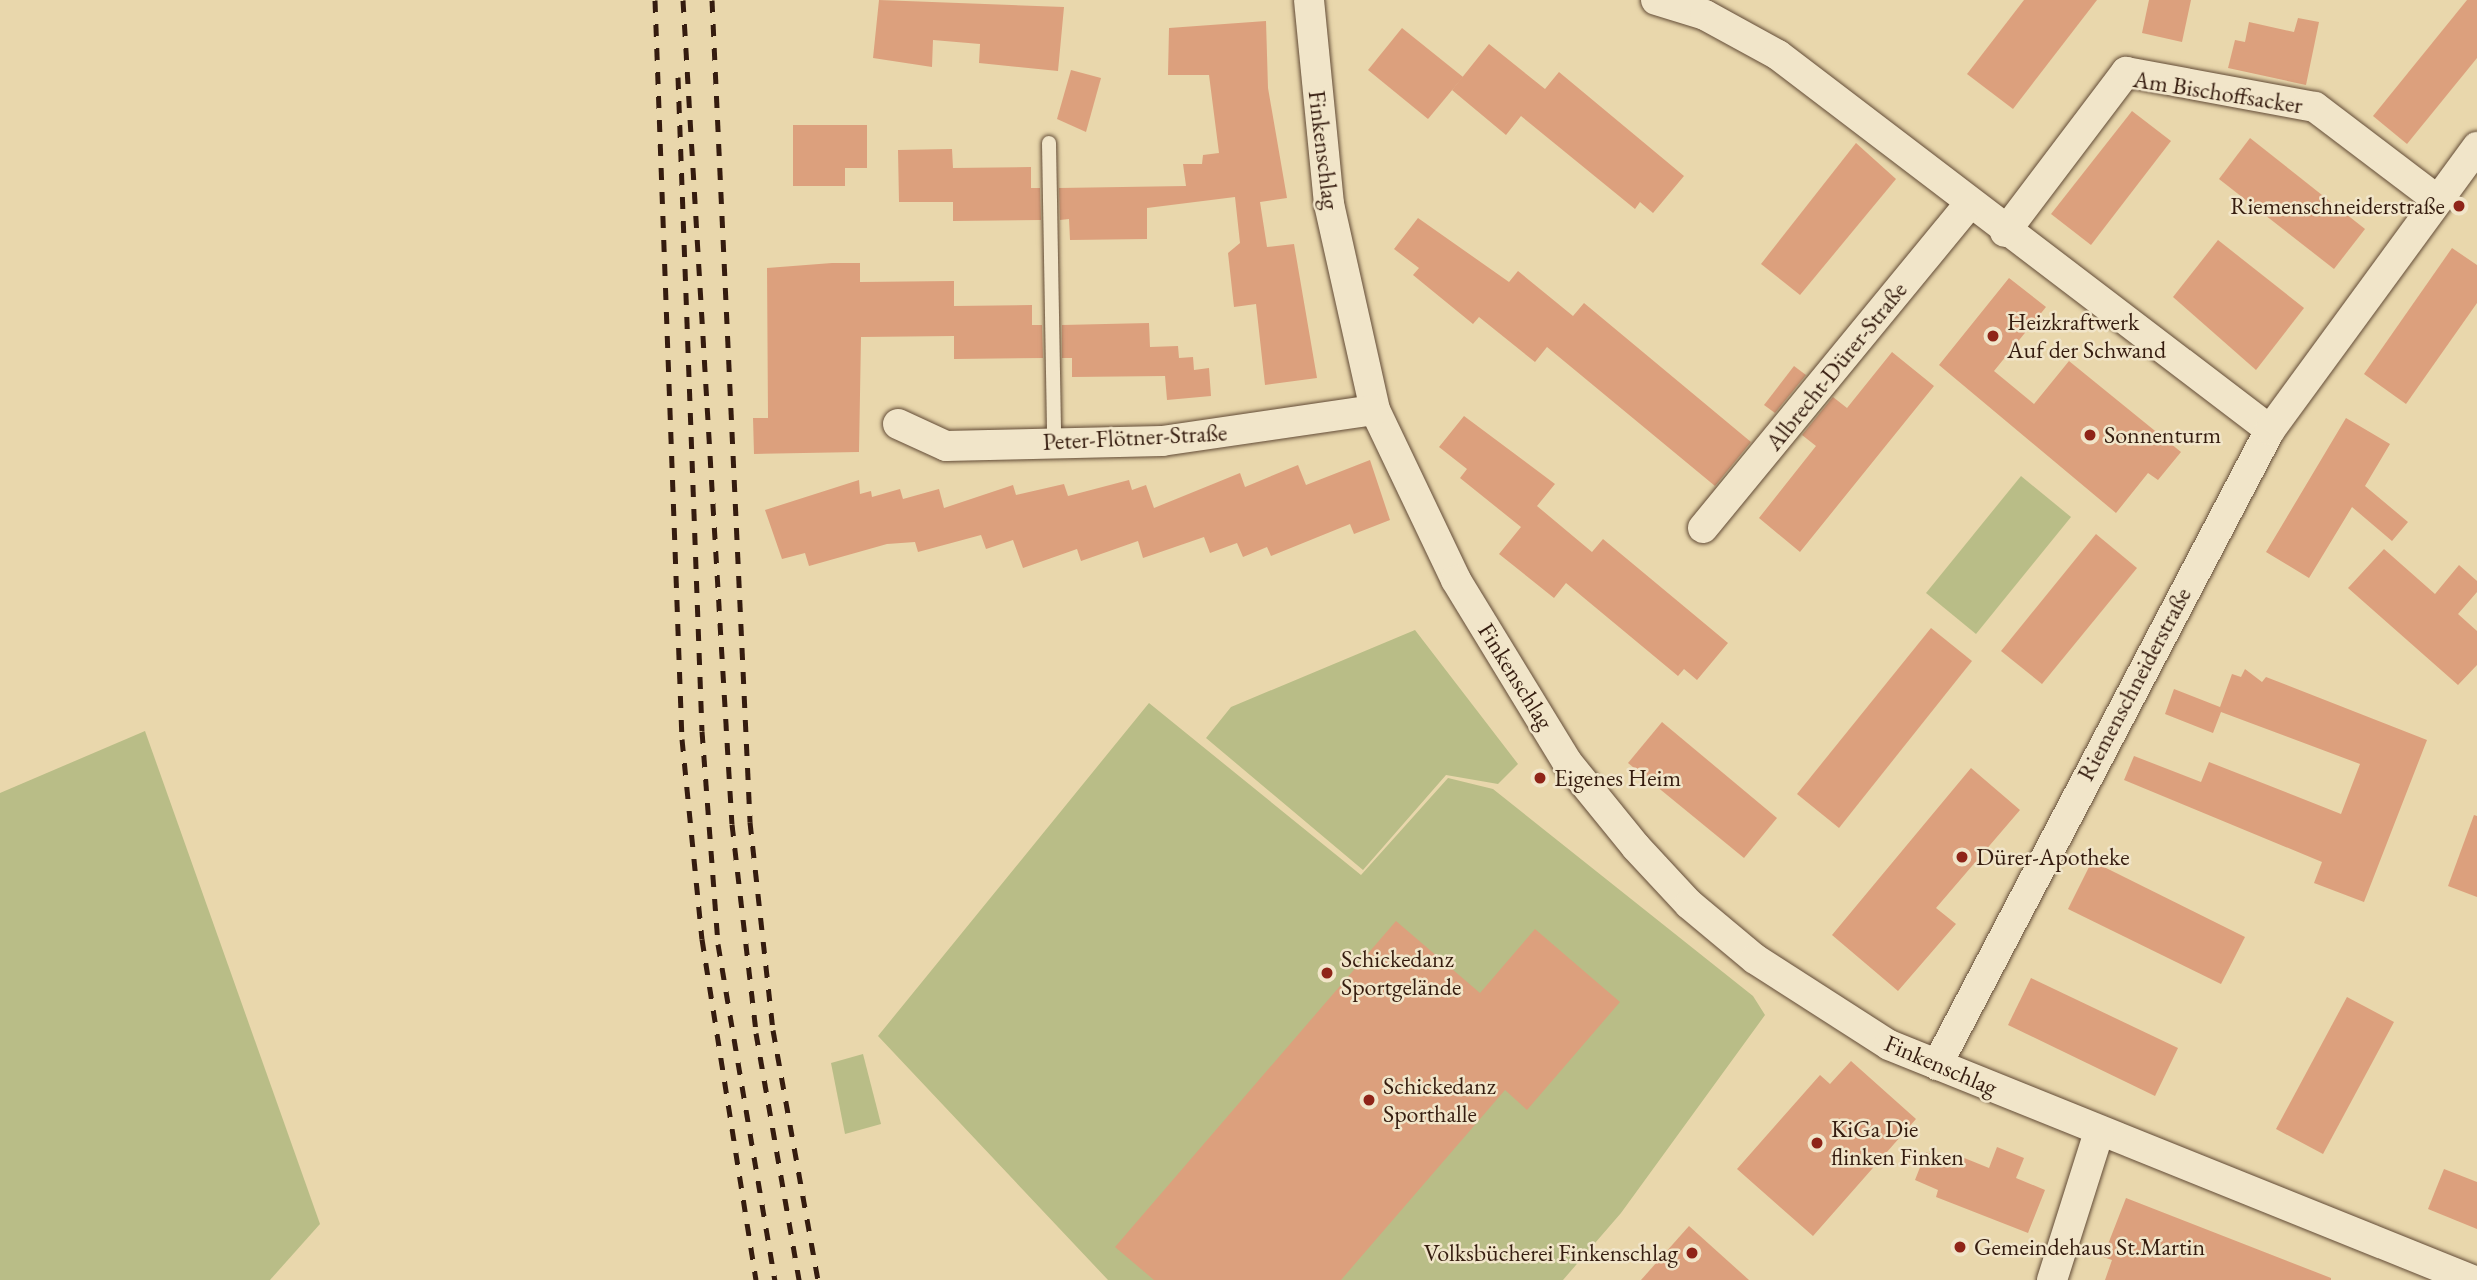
<!DOCTYPE html>
<meta charset="utf-8">
<style>
body{margin:0}
#map{position:relative;width:2477px;height:1280px;overflow:hidden;background:#e9d7ac;font-family:"EB Garamond",serif}
div>[style]{position:absolute}
.green>*{inset:0;background:#b9bd87}
.building>*{inset:0;background:#dca07d}
.roads{filter:drop-shadow(0 0 2px #624b36) drop-shadow(0 0 2px #624b36)}
.service>*{height:14px;margin:-7px;padding:0 7px;transform-origin:7px;border-radius:7px;background:#f1e5c9}
.minor>*{height:30px;margin:-15px;padding:0 15px;transform-origin:15px;border-radius:15px;background:#f1e5c9}
.rail>*{height:5px;margin-top:-2.5px;transform-origin:0;background:repeating-linear-gradient(90deg,#351c0f 0 12px,transparent 0 24px)}
.dots>*{width:19px;height:19px;translate:-50% -50%;box-sizing:border-box;border:4px solid #f1e5c9;border-radius:50%}
span{translate:-50% -50%;white-space:nowrap;text-align:center;line-height:1.15;-webkit-text-stroke:5px #f1e5c9;paint-order:stroke}
.street-label{font-size:24px;color:#351c0f}
.poi-label{font-size:24px;color:#351c0f}
.right{translate:-100% -50%;text-align:right}
.left{translate:0 -50%;text-align:left}
</style>
<div id="map">
<div class="green">
<div style="clip-path:polygon(2021px 476px,2071px 517px,1976px 634px,1926px 593px)"></div>
<div style="clip-path:polygon(1415px 630px,1518px 764px,1498px 784px,1446px 775px,1363px 870px,1206px 738px,1231px 707px)"></div>
<div style="clip-path:polygon(1149px 703px,1361px 875px,1448px 778px,1493px 789px,1753px 996px,1765px 1015px,1621px 1213px,1563px 1280px,1108px 1280px,878px 1036px)"></div>
<div style="clip-path:polygon(145px 731px,320px 1224px,270px 1280px,0 1280px,0 793px)"></div>
<div style="clip-path:polygon(863px 1054px,881px 1124px,845px 1134px,831px 1063px)"></div>
</div>
<div class="building">
<div style="clip-path:polygon(879px 0,1064px 7px,1058px 71px,979px 63px,980px 44px,933px 40px,932px 67px,873px 58px)"></div>
<div style="clip-path:polygon(2024px 0,2097px 0,2013px 109px,1967px 74px)"></div>
<div style="clip-path:polygon(2149px 0,2191px 0,2182px 42px,2142px 33px)"></div>
<div style="clip-path:polygon(2467px 0,2477px 0,2477px 58px,2407px 144px,2373px 116px)"></div>
<div style="clip-path:polygon(2298px 18px,2319px 22px,2306px 85px,2228px 68px,2235px 40px,2245px 42px,2249px 22px,2294px 32px)"></div>
<div style="clip-path:polygon(1266px 21px,1268px 88px,1287px 198px,1260px 202px,1267px 247px,1294px 244px,1317px 378px,1265px 385px,1256px 304px,1234px 307px,1228px 253px,1240px 243px,1235px 197px,1147px 208px,1147px 239px,1070px 240px,1069px 219px,1060px 220px,1059px 188px,1186px 186px,1183px 164px,1202px 164px,1203px 155px,1219px 153px,1209px 75px,1168px 75px,1169px 28px)"></div>
<div style="clip-path:polygon(1402px 28px,1463px 77px,1428px 119px,1368px 70px)"></div>
<div style="clip-path:polygon(1489px 44px,1545px 89px,1559px 72px,1684px 176px,1653px 213px,1640px 202px,1635px 209px,1521px 116px,1506px 135px,1452px 90px)"></div>
<div style="clip-path:polygon(1071px 70px,1101px 78px,1086px 132px,1057px 119px)"></div>
<div style="clip-path:polygon(2132px 111px,2171px 141px,2091px 245px,2051px 214px)"></div>
<div style="clip-path:polygon(793px 125px,867px 125px,867px 168px,845px 168px,845px 186px,793px 186px)"></div>
<div style="clip-path:polygon(2250px 138px,2365px 229px,2334px 269px,2219px 179px)"></div>
<div style="clip-path:polygon(1856px 143px,1896px 179px,1800px 295px,1761px 264px)"></div>
<div style="clip-path:polygon(952px 149px,953px 168px,1031px 167px,1031px 188px,1040px 188px,1041px 220px,953px 221px,953px 202px,899px 202px,898px 150px)"></div>
<div style="clip-path:polygon(1418px 218px,1509px 282px,1518px 271px,1573px 316px,1584px 303px,1751px 442px,1715px 486px,1547px 347px,1535px 362px,1479px 317px,1473px 324px,1413px 275px,1419px 268px,1394px 249px)"></div>
<div style="clip-path:polygon(2218px 240px,2304px 308px,2256px 370px,2173px 297px)"></div>
<div style="clip-path:polygon(2452px 248px,2477px 265px,2477px 303px,2406px 404px,2364px 374px)"></div>
<div style="clip-path:polygon(832px 263px,860px 263px,860px 282px,954px 281px,954px 306px,1032px 305px,1032px 325px,1042px 325px,1043px 358px,954px 359px,954px 336px,861px 337px,859px 452px,754px 454px,753px 418px,768px 418px,767px 268px)"></div>
<div style="clip-path:polygon(2009px 278px,2046px 307px,1994px 371px,2034px 404px,2069px 361px,2181px 452px,2158px 480px,2148px 473px,2116px 513px,1939px 365px)"></div>
<div style="clip-path:polygon(1149px 323px,1150px 347px,1178px 346px,1179px 358px,1193px 357px,1194px 370px,1209px 368px,1211px 396px,1167px 400px,1165px 376px,1072px 377px,1072px 358px,1062px 358px,1062px 325px)"></div>
<div style="clip-path:polygon(1892px 352px,1934px 386px,1800px 552px,1759px 518px,1816px 446px,1802px 435px,1833px 397px,1847px 408px)"></div>
<div style="clip-path:polygon(1794px 366px,1806px 375px,1775px 413px,1764px 405px)"></div>
<div style="clip-path:polygon(1464px 416px,1555px 484px,1537px 506px,1592px 552px,1603px 539px,1728px 643px,1697px 680px,1684px 669px,1678px 676px,1566px 583px,1554px 598px,1499px 554px,1521px 527px,1460px 478px,1467px 469px,1439px 447px)"></div>
<div style="clip-path:polygon(2346px 418px,2390px 444px,2365px 486px,2408px 522px,2392px 541px,2352px 507px,2309px 578px,2266px 552px)"></div>
<div style="clip-path:polygon(1370px 460px,1390px 520px,1354px 534px,1350px 524px,1271px 556px,1267px 547px,1243px 557px,1237px 543px,1210px 553px,1204px 537px,1143px 558px,1138px 541px,1081px 561px,1077px 549px,1023px 568px,1013px 540px,986px 549px,981px 535px,918px 552px,915px 542px,887px 544px,809px 566px,805px 553px,782px 559px,765px 510px,859px 480px,860px 494px,871px 491px,872px 497px,900px 489px,903px 499px,939px 489px,944px 508px,1013px 485px,1016px 495px,1064px 484px,1068px 496px,1129px 480px,1132px 490px,1146px 485px,1154px 508px,1240px 473px,1245px 487px,1298px 465px,1306px 485px)"></div>
<div style="clip-path:polygon(2096px 534px,2137px 568px,2042px 684px,2001px 651px)"></div>
<div style="clip-path:polygon(2384px 549px,2435px 594px,2459px 565px,2477px 581px,2477px 592px,2458px 614px,2477px 631px,2477px 665px,2458px 685px,2348px 588px)"></div>
<div style="clip-path:polygon(1931px 628px,1972px 661px,1839px 828px,1797px 794px)"></div>
<div style="clip-path:polygon(2245px 669px,2262px 682px,2266px 677px,2427px 740px,2364px 902px,2314px 883px,2322px 862px,2124px 780px,2134px 756px,2201px 782px,2209px 762px,2341px 814px,2360px 764px,2221px 712px,2213px 733px,2165px 714px,2174px 689px,2220px 707px,2232px 674px,2241px 677px)"></div>
<div style="clip-path:polygon(1662px 722px,1777px 818px,1744px 858px,1628px 763px)"></div>
<div style="clip-path:polygon(1971px 768px,2020px 810px,1936px 908px,1956px 924px,1898px 991px,1832px 935px)"></div>
<div style="clip-path:polygon(2474px 815px,2477px 816px,2477px 897px,2448px 886px)"></div>
<div style="clip-path:polygon(2092px 861px,2245px 937px,2221px 984px,2068px 909px)"></div>
<div style="clip-path:polygon(1396px 921px,1480px 993px,1535px 929px,1620px 1002px,1527px 1110px,1505px 1090px,1341px 1280px,1154px 1280px,1115px 1247px)"></div>
<div style="clip-path:polygon(2031px 978px,2178px 1048px,2155px 1096px,2008px 1025px)"></div>
<div style="clip-path:polygon(2347px 997px,2394px 1022px,2323px 1154px,2276px 1129px)"></div>
<div style="clip-path:polygon(1851px 1061px,1916px 1119px,1813px 1236px,1737px 1169px,1820px 1075px,1830px 1084px)"></div>
<div style="clip-path:polygon(1997px 1147px,2024px 1158px,2016px 1178px,2045px 1190px,2028px 1233px,1936px 1197px,1938px 1190px,1915px 1180px,1926px 1152px,1949px 1162px,1952px 1153px,1989px 1168px)"></div>
<div style="clip-path:polygon(2444px 1169px,2477px 1182px,2477px 1229px,2428px 1209px)"></div>
<div style="clip-path:polygon(2126px 1198px,2331px 1278px,2331px 1280px,2105px 1280px,2112px 1260px,2103px 1257px)"></div>
<div style="clip-path:polygon(1689px 1226px,1749px 1280px,1641px 1280px)"></div>
</div>
<div class="roads">
<div class="service">
<div style="left:1049px;top:143px;width:298px;rotate:89deg"></div>
</div>
<div class="minor">
<div style="left:1309px;top:0;width:205px;rotate:84.4deg"></div>
<div style="left:1329px;top:204px;width:211px;rotate:77.4deg"></div>
<div style="left:1375px;top:410px;width:188px;rotate:64.5deg"></div>
<div style="left:1456px;top:580px;width:213px;rotate:58.6deg"></div>
<div style="left:1567px;top:762px;width:109px;rotate:50.9deg"></div>
<div style="left:1636px;top:847px;width:78px;rotate:47.1deg"></div>
<div style="left:1689px;top:904px;width:86px;rotate:39.8deg"></div>
<div style="left:1755px;top:959px;width:159px;rotate:32.7deg"></div>
<div style="left:1889px;top:1045px;width:629px;rotate:21.95deg"></div>
<div style="left:1656px;top:0;width:51px;rotate:17deg"></div>
<div style="left:1705px;top:15px;width:83px;rotate:28.7deg"></div>
<div style="left:1778px;top:55px;width:619px;rotate:37.31deg"></div>
<div style="left:2005px;top:232px;width:201px;rotate:-52.9deg"></div>
<div style="left:2126px;top:72px;width:192px;rotate:10.5deg"></div>
<div style="left:2315px;top:107px;width:151px;rotate:37.2deg"></div>
<div style="left:898px;top:424px;width:53px;rotate:24.6deg"></div>
<div style="left:946px;top:446px;width:216px;rotate:-1.3deg"></div>
<div style="left:1162px;top:441px;width:215px;rotate:-8.3deg"></div>
<div style="left:1703px;top:528px;width:419px;rotate:-50.6deg"></div>
<div style="left:1937px;top:1065px;width:717px;rotate:-62.33deg"></div>
<div style="left:2270px;top:430px;width:351px;rotate:-53.8deg"></div>
<div style="left:2052px;top:1280px;width:155px;rotate:-72.4deg"></div>
</div>
</div>
<div class="rail">
<div style="left:655px;top:0;width:739px;rotate:87.91deg"></div>
<div style="left:682px;top:739px;width:201px;rotate:84.3deg"></div>
<div style="left:702px;top:939px;width:345px;rotate:81deg"></div>
<div style="left:683px;top:0;width:825px;rotate:86.6deg"></div>
<div style="left:732px;top:824px;width:210px;rotate:83.4deg"></div>
<div style="left:756px;top:1033px;width:251px;rotate:80.1deg"></div>
<div style="left:712px;top:0;width:823px;rotate:87.35deg"></div>
<div style="left:750px;top:822px;width:209px;rotate:83.7deg"></div>
<div style="left:773px;top:1030px;width:254px;rotate:79.8deg"></div>
<div style="left:678px;top:77px;width:654px;rotate:87.9deg"></div>
<div style="left:702px;top:731px;width:214px;rotate:85.7deg"></div>
<div style="left:718px;top:944px;width:341px;rotate:80.4deg"></div>
</div>
<div class="dots">
<div style="left:2459px;top:206px;background:#8f2418"></div>
<div style="left:1993px;top:336px;background:#8f2418"></div>
<div style="left:2090px;top:435px;background:#8f2418"></div>
<div style="left:1540px;top:778px;background:#8f2418"></div>
<div style="left:1962px;top:857px;background:#8f2418"></div>
<div style="left:1327px;top:973px;background:#8f2418"></div>
<div style="left:1369px;top:1100px;background:#8f2418"></div>
<div style="left:1817px;top:1143px;background:#8f2418"></div>
<div style="left:1960px;top:1247px;background:#8f2418"></div>
<div style="left:1692px;top:1253px;background:#8f2418"></div>
</div>
<div class="street-label">
<span style="left:2218px;top:92px;rotate:9deg">Am Bischoffsacker</span>
<span style="left:1324px;top:150px;rotate:83deg">Finkenschlag</span>
<span style="left:1836px;top:366px;rotate:-51deg">Albrecht-Dürer-Straße</span>
<span style="left:1135px;top:437px;rotate:-3deg">Peter-Flötner-Straße</span>
<span style="left:1516px;top:676px;rotate:58deg">Finkenschlag</span>
<span style="left:2134px;top:684px;rotate:-62deg">Riemenschneiderstraße</span>
<span style="left:1941px;top:1065px;rotate:23deg">Finkenschlag</span>
</div>
<div class="poi-label">
<span class="right" style="left:2445px;top:206px">Riemenschneiderstraße</span>
<span class="left" style="left:2007px;top:336px">Heizkraftwerk<br>Auf der Schwand</span>
<span class="left" style="left:2104px;top:435px">Sonnenturm</span>
<span class="left" style="left:1554px;top:778px">Eigenes Heim</span>
<span class="left" style="left:1976px;top:857px">Dürer-Apotheke</span>
<span class="left" style="left:1341px;top:973px">Schickedanz<br>Sportgelände</span>
<span class="left" style="left:1383px;top:1100px">Schickedanz<br>Sporthalle</span>
<span class="left" style="left:1831px;top:1143px">KiGa Die<br>flinken Finken</span>
<span class="left" style="left:1974px;top:1247px">Gemeindehaus St.Martin</span>
<span class="right" style="left:1678px;top:1253px">Volksbücherei Finkenschlag</span>
</div>
</div>
